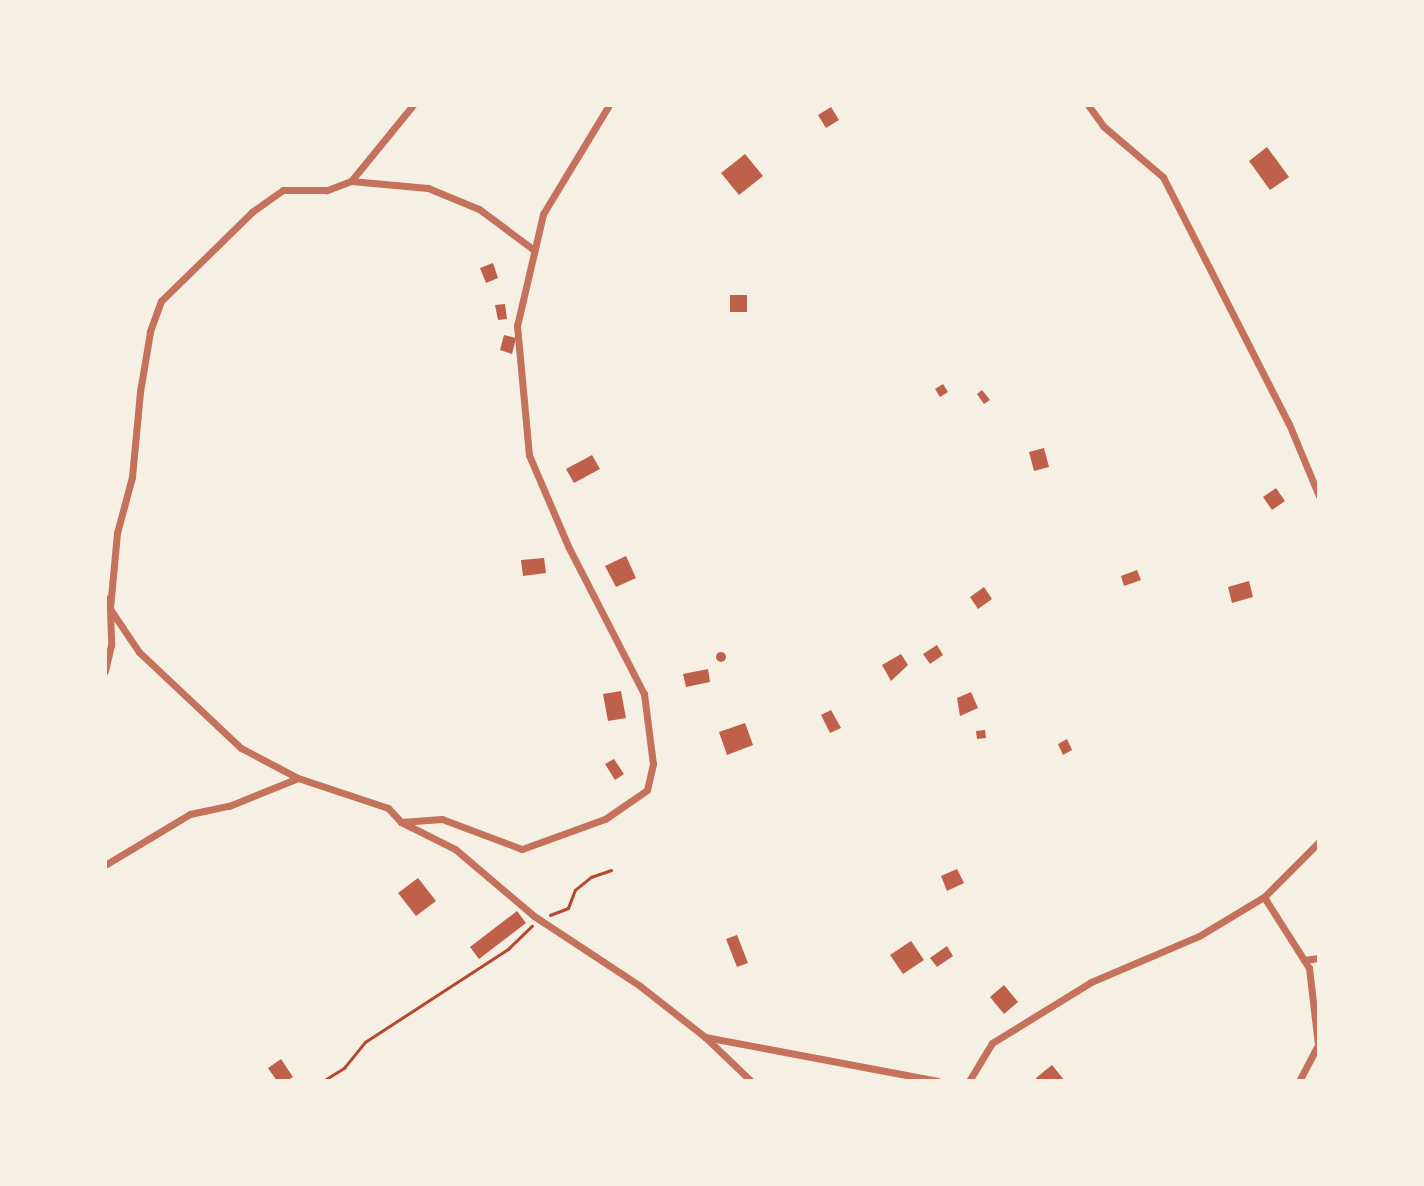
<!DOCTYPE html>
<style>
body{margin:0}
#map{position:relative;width:1424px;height:1186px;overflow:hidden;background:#f6efe4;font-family:"Titillium Web",sans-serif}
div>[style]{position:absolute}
.building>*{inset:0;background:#bf614a}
.round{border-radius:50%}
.path>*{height:2.5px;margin:-1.25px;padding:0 1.25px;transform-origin:1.25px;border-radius:1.25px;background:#b5482f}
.minor>*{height:7px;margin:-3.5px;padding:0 3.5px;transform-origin:3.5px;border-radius:3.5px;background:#c5725c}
span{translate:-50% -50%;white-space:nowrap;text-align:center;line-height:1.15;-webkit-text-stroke:5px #f6efe4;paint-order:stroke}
.frame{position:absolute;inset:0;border:107px solid #f6efe4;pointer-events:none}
</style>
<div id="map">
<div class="building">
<div style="clip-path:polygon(831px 107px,839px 120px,826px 128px,818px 115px)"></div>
<div style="clip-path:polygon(1267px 147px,1289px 177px,1270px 190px,1249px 161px)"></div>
<div style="clip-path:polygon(745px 154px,763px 176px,739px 195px,721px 173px)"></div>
<div style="clip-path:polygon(493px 263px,498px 278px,486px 283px,480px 268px)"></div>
<div style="clip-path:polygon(730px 295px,747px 295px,747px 312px,730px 312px)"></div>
<div style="clip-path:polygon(505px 304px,507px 319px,498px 320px,495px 305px)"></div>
<div style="clip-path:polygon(504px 335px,516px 338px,512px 354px,500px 350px)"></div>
<div style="clip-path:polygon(943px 384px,948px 392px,940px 397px,935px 389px)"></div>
<div style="clip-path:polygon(982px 390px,990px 400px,984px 404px,977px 394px)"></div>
<div style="clip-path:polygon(1044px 448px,1049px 467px,1034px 471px,1029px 452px)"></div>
<div style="clip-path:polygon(592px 455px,600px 469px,574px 483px,566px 469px)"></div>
<div style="clip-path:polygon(1276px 488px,1285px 501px,1272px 510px,1263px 497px)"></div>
<div style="clip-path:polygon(626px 556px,636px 578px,616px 587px,605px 566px)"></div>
<div style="clip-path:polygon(544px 558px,546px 573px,523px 576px,521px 560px)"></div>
<div style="clip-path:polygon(1137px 570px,1141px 580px,1124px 586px,1121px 576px)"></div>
<div style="clip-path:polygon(1249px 581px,1253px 597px,1232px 603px,1228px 587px)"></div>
<div style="clip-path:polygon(984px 587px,992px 599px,978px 609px,970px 597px)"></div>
<div style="clip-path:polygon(937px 645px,943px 655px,930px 664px,923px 654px)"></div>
<div class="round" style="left:716px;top:652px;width:10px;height:10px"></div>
<div style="clip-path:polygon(901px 654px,908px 665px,891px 681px,882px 665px)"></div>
<div style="clip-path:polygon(708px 669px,710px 682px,686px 687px,683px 674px)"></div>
<div style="clip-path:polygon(621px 691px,626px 718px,608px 721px,603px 694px)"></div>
<div style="clip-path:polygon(971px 692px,978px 708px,960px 716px,957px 698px)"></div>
<div style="clip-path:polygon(831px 710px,841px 728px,830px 733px,821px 715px)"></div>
<div style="clip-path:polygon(745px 723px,753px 745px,727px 755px,719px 732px)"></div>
<div style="clip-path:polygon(985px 730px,986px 738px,977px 739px,976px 731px)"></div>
<div style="clip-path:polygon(1067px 739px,1072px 750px,1063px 755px,1058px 744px)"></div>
<div style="clip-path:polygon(614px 759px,624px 774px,615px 780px,605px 764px)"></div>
<div style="clip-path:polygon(957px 869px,964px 883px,947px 891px,941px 876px)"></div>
<div style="clip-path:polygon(418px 878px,436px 901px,416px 916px,398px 893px)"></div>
<div style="clip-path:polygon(517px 911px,526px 923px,479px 959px,470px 947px)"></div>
<div style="clip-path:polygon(737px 935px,748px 963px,737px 967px,726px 939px)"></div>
<div style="clip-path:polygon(911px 941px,924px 960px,903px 974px,890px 955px)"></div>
<div style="clip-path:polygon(947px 946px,953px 956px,937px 967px,930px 958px)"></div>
<div style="clip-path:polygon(1004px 985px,1018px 1002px,1004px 1014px,990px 997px)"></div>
<div style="clip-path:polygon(281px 1059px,293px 1077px,286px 1081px,277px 1081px,268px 1068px)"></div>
<div style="clip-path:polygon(1052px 1065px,1065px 1081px,1038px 1081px,1036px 1078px)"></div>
</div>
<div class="path">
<div style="left:550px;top:915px;width:19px;rotate:-21deg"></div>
<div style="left:568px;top:908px;width:19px;rotate:-69deg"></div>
<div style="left:575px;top:890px;width:21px;rotate:-39deg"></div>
<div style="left:591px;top:877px;width:21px;rotate:-19deg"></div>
<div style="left:323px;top:1081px;width:25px;rotate:-32deg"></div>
<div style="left:344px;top:1068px;width:33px;rotate:-51deg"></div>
<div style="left:365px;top:1042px;width:171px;rotate:-33deg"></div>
<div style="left:508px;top:949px;width:33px;rotate:-44deg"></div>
</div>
<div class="minor">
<div style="left:413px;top:105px;width:98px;rotate:129.2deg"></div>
<div style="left:351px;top:181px;width:26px;rotate:159deg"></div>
<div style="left:327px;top:190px;width:44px;rotate:180deg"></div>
<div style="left:283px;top:190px;width:38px;rotate:145deg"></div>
<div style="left:252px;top:212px;width:127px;rotate:135.6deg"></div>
<div style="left:161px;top:301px;width:33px;rotate:110deg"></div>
<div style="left:150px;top:332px;width:61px;rotate:99.5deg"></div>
<div style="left:140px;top:392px;width:85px;rotate:95.4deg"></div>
<div style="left:132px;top:477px;width:58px;rotate:105deg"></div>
<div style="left:117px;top:533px;width:76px;rotate:95.3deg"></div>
<div style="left:110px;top:609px;width:52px;rotate:56deg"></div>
<div style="left:139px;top:652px;width:140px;rotate:43.3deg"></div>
<div style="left:241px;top:748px;width:64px;rotate:27.8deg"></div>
<div style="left:298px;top:778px;width:95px;rotate:18.4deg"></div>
<div style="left:388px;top:808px;width:19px;rotate:47deg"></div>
<div style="left:401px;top:822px;width:41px;rotate:-4.2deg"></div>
<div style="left:442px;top:819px;width:85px;rotate:20.6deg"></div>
<div style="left:522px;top:849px;width:88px;rotate:-19.9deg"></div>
<div style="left:605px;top:819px;width:51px;rotate:-34.6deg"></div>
<div style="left:647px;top:790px;width:27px;rotate:-77deg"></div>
<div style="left:653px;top:764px;width:71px;rotate:-97.3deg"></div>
<div style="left:644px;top:694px;width:166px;rotate:-117.2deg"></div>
<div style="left:568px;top:546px;width:99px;rotate:-113.2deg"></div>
<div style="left:529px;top:455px;width:130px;rotate:-95.3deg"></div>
<div style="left:517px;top:326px;width:115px;rotate:-76.9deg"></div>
<div style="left:543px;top:214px;width:127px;rotate:-58.8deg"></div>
<div style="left:1088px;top:105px;width:26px;rotate:54deg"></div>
<div style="left:1103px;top:126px;width:79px;rotate:40.4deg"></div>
<div style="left:1163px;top:177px;width:277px;rotate:63deg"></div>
<div style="left:1289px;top:424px;width:78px;rotate:67.4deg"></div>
<div style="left:351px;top:181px;width:77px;rotate:5.2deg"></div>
<div style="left:428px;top:188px;width:55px;rotate:22.4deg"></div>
<div style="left:479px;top:209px;width:69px;rotate:36.7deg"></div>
<div style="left:105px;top:598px;width:12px;rotate:66deg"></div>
<div style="left:110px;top:609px;width:36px;rotate:88deg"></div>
<div style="left:111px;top:645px;width:27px;rotate:103deg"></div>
<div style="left:401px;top:822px;width:60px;rotate:26.6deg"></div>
<div style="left:455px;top:849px;width:104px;rotate:40.3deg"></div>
<div style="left:534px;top:916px;width:127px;rotate:33.4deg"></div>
<div style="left:640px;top:986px;width:83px;rotate:38.1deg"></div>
<div style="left:705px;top:1037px;width:64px;rotate:43.7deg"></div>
<div style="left:105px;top:865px;width:99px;rotate:-31deg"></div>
<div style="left:190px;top:814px;width:40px;rotate:-12deg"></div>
<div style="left:229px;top:806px;width:74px;rotate:-22.1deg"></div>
<div style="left:1264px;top:897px;width:84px;rotate:57.6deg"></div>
<div style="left:1309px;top:968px;width:78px;rotate:83.3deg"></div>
<div style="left:1318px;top:1045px;width:41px;rotate:117.8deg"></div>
<div style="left:1304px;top:960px;width:15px;rotate:-8deg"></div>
<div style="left:705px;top:1037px;width:237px;rotate:10.7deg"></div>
<div style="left:969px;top:1081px;width:44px;rotate:-58.8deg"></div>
<div style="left:992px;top:1043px;width:116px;rotate:-31.6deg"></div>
<div style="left:1091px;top:982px;width:117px;rotate:-23.1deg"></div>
<div style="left:1199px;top:936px;width:76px;rotate:-31deg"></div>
<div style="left:1264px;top:897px;width:78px;rotate:-45deg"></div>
</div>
<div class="frame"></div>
</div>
